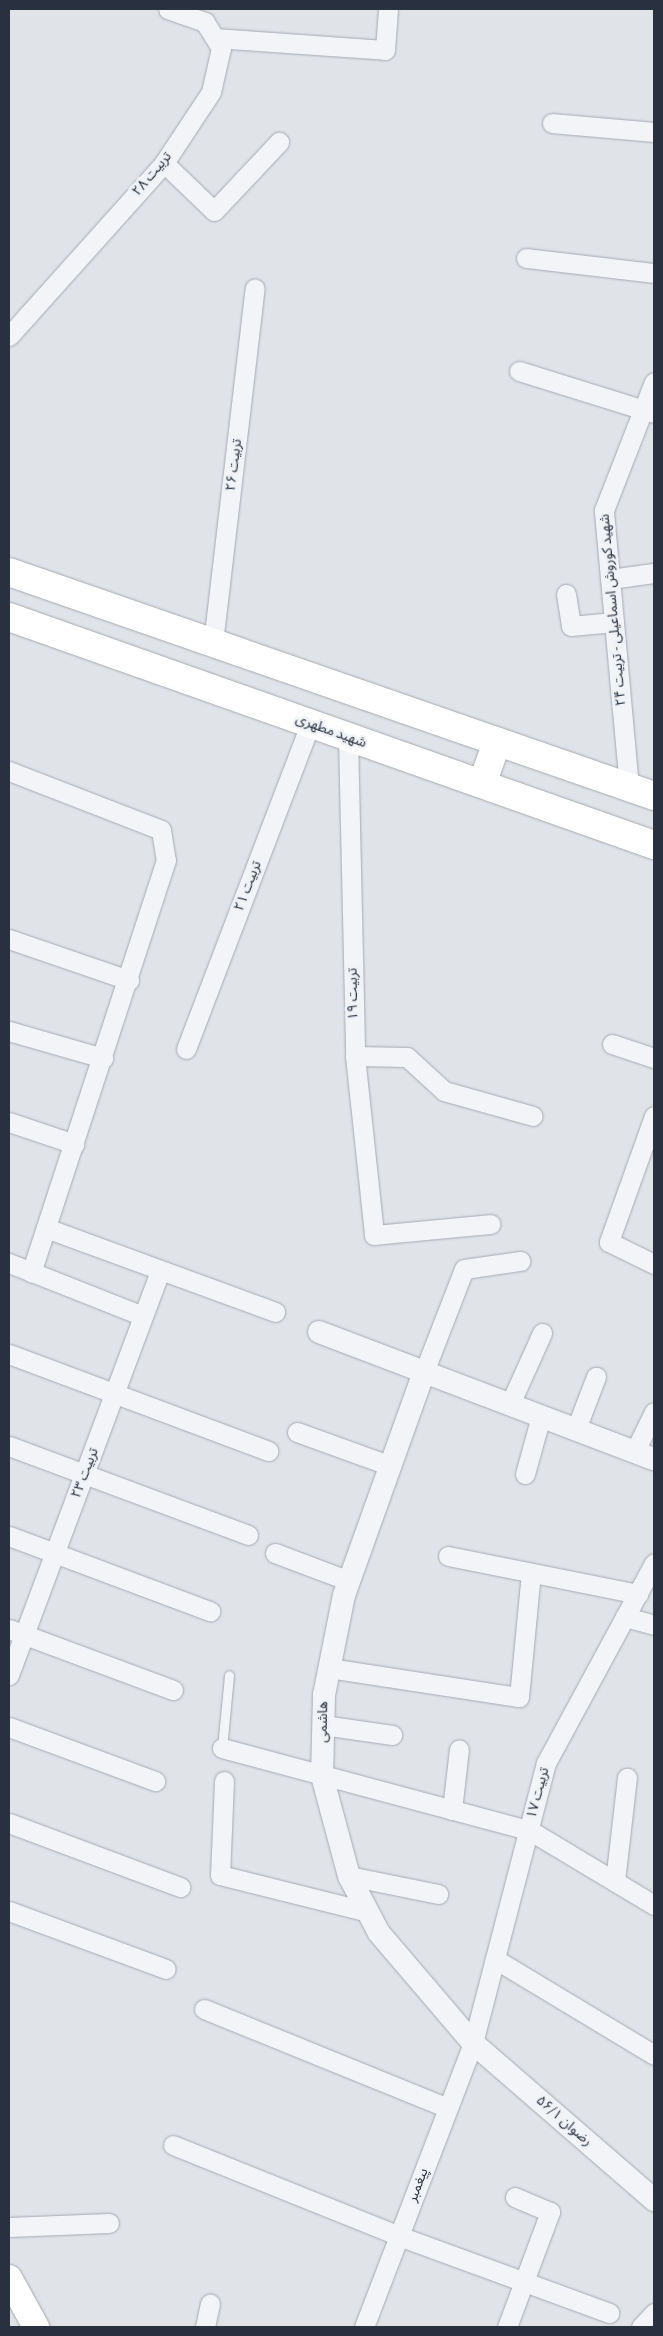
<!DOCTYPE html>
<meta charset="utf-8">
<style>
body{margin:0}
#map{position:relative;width:663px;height:2336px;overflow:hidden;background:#e0e3e8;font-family:"Source Sans 3","Noto Sans Arabic",sans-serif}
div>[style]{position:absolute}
.roads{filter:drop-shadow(0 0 1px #a5aab2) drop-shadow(0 0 1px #a5aab2)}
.service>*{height:9px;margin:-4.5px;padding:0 4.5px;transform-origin:4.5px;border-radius:4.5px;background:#f3f4f7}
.minor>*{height:19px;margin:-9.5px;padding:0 9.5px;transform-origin:9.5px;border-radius:9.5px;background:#f3f4f7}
.tertiary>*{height:22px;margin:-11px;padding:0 11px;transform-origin:11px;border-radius:11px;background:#f3f4f7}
.secondary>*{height:26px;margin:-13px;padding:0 13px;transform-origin:13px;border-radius:13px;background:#fff}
.primary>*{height:28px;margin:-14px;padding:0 14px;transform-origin:14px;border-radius:14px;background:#fff}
span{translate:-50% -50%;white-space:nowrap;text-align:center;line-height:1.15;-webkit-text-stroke:5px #eff2f6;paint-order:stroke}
.street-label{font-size:14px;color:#29303f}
.frame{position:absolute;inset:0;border:10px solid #29303f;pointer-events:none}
</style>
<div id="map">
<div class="roads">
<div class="service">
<div style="left:222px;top:1748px;width:73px;rotate:-84.5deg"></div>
</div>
<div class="minor">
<div style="left:215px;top:38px;width:170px;rotate:4deg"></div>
<div style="left:385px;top:50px;width:41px;rotate:-85.8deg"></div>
<div style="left:552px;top:123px;width:102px;rotate:5deg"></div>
<div style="left:164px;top:163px;width:69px;rotate:43.8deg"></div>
<div style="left:214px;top:211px;width:95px;rotate:-46.7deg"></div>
<div style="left:526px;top:258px;width:129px;rotate:6.7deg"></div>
<div style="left:9px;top:336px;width:232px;rotate:-48.1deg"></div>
<div style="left:164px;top:163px;width:85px;rotate:-56.5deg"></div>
<div style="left:211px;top:92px;width:45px;rotate:-77.2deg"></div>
<div style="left:221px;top:48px;width:31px;rotate:-122deg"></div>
<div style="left:205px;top:22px;width:39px;rotate:-161deg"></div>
<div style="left:519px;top:371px;width:141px;rotate:17.3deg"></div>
<div style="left:610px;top:579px;width:44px;rotate:-7.8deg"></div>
<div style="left:566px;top:594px;width:32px;rotate:81deg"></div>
<div style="left:571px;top:626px;width:43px;rotate:-5.3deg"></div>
<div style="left:213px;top:643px;width:357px;rotate:-83.3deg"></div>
<div style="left:348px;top:737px;width:319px;rotate:88.7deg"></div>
<div style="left:355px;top:1056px;width:52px;rotate:1.1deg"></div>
<div style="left:407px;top:1057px;width:50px;rotate:42.6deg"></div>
<div style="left:444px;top:1091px;width:92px;rotate:15.7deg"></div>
<div style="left:9px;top:771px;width:163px;rotate:21.2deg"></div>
<div style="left:161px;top:830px;width:30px;rotate:81deg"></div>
<div style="left:166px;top:860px;width:434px;rotate:108.1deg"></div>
<div style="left:629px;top:787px;width:278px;rotate:-95.2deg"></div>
<div style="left:604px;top:510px;width:137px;rotate:-68.7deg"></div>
<div style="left:9px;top:939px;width:127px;rotate:18.9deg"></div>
<div style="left:9px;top:1031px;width:98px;rotate:16deg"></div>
<div style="left:612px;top:1044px;width:44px;rotate:18.4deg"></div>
<div style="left:186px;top:1049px;width:348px;rotate:-69.1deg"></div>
<div style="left:355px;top:1056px;width:180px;rotate:83.9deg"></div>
<div style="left:374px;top:1235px;width:117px;rotate:-5.4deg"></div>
<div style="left:654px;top:1116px;width:134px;rotate:109.7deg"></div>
<div style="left:609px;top:1242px;width:50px;rotate:26.1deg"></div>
<div style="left:9px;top:1122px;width:69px;rotate:18.7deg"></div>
<div style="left:46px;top:1228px;width:244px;rotate:20.1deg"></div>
<div style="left:9px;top:1263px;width:144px;rotate:21.6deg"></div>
<div style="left:9px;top:1354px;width:277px;rotate:20.5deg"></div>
<div style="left:424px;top:1372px;width:110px;rotate:-68.8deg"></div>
<div style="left:464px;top:1269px;width:57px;rotate:-8.1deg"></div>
<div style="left:510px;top:1404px;width:78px;rotate:-65.7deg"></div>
<div style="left:576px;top:1429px;width:56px;rotate:-69deg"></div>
<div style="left:297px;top:1432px;width:100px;rotate:19.9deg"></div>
<div style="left:9px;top:1446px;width:255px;rotate:20.4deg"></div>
<div style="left:635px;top:1451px;width:43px;rotate:-64deg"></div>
<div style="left:525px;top:1474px;width:60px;rotate:-74.6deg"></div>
<div style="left:9px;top:1536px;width:215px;rotate:20.5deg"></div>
<div style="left:275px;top:1553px;width:79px;rotate:20.7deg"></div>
<div style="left:448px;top:1556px;width:194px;rotate:11.3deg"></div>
<div style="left:625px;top:1617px;width:30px;rotate:15deg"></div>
<div style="left:9px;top:1629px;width:175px;rotate:20.4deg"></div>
<div style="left:329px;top:1668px;width:192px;rotate:8.7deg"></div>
<div style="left:519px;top:1697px;width:125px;rotate:-84.5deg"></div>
<div style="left:9px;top:1675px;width:431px;rotate:-69.5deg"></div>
<div style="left:323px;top:1725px;width:70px;rotate:8.2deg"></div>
<div style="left:9px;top:1727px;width:156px;rotate:20.3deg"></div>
<div style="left:222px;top:1748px;width:318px;rotate:15deg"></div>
<div style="left:529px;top:1830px;width:146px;rotate:31deg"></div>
<div style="left:224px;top:1781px;width:94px;rotate:92.4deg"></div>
<div style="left:220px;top:1875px;width:153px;rotate:14deg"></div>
<div style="left:452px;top:1810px;width:61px;rotate:-83.5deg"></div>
<div style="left:9px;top:1823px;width:183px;rotate:20.5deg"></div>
<div style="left:349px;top:1876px;width:91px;rotate:11.4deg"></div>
<div style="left:615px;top:1881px;width:104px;rotate:-83.4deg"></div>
<div style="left:9px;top:1911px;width:167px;rotate:20.3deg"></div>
<div style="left:495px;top:1959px;width:186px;rotate:31.1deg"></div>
<div style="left:204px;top:2009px;width:263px;rotate:22.1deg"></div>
<div style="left:173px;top:2145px;width:244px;rotate:21.9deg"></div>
<div style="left:399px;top:2236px;width:224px;rotate:20.1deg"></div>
<div style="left:9px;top:2227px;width:100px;rotate:-2.3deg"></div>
<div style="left:205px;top:2327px;width:24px;rotate:-78deg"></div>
<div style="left:364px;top:2327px;width:304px;rotate:-69deg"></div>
<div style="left:473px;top:2043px;width:289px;rotate:-75.4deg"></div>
<div style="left:546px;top:1763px;width:227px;rotate:-61.6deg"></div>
<div style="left:507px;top:2327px;width:123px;rotate:-69.5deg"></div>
<div style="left:550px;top:2212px;width:38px;rotate:-157deg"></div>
<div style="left:641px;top:2327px;width:19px;rotate:-47deg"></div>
</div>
<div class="tertiary">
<div style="left:319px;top:1332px;width:358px;rotate:20.8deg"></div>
<div style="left:424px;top:1372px;width:237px;rotate:109.7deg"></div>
<div style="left:344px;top:1595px;width:102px;rotate:101.3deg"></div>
<div style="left:324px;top:1695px;width:81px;rotate:91.4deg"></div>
<div style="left:322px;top:1776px;width:104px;rotate:74.9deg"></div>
<div style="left:349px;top:1876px;width:64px;rotate:62.2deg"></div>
<div style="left:379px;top:1933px;width:145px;rotate:49.5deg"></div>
<div style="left:473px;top:2043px;width:240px;rotate:40.9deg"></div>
</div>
<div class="secondary">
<div style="left:9px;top:2278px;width:56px;rotate:61.1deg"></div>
</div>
<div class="primary">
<div style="left:9px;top:572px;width:683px;rotate:19.15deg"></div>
<div style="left:9px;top:617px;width:684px;rotate:19.47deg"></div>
<div style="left:482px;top:784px;width:45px;rotate:-70.3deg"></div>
</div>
</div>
<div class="street-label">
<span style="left:152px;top:174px;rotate:-50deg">تربیت ۲۸</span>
<span style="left:234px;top:465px;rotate:-83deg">تربیت ۲۶</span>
<span style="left:613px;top:610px;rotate:-95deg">شهید کوروش اسماعیلی - تربیت ۲۴</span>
<span style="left:331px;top:731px;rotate:20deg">شهید مطهری</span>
<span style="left:248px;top:886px;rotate:-69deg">تربیت ۲۱</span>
<span style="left:353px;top:994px;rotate:-91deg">تربیت ۱۹</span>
<span style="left:85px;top:1473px;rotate:-69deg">تربیت ۲۳</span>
<span style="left:323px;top:1722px;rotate:-89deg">هاشمی</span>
<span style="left:538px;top:1793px;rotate:-75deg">تربیت ۱۷</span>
<span style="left:564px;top:2121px;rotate:41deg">رضوان ۵۶/۱</span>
<span style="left:418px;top:2185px;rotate:-69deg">پیغمبر</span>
</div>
<div class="frame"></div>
</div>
